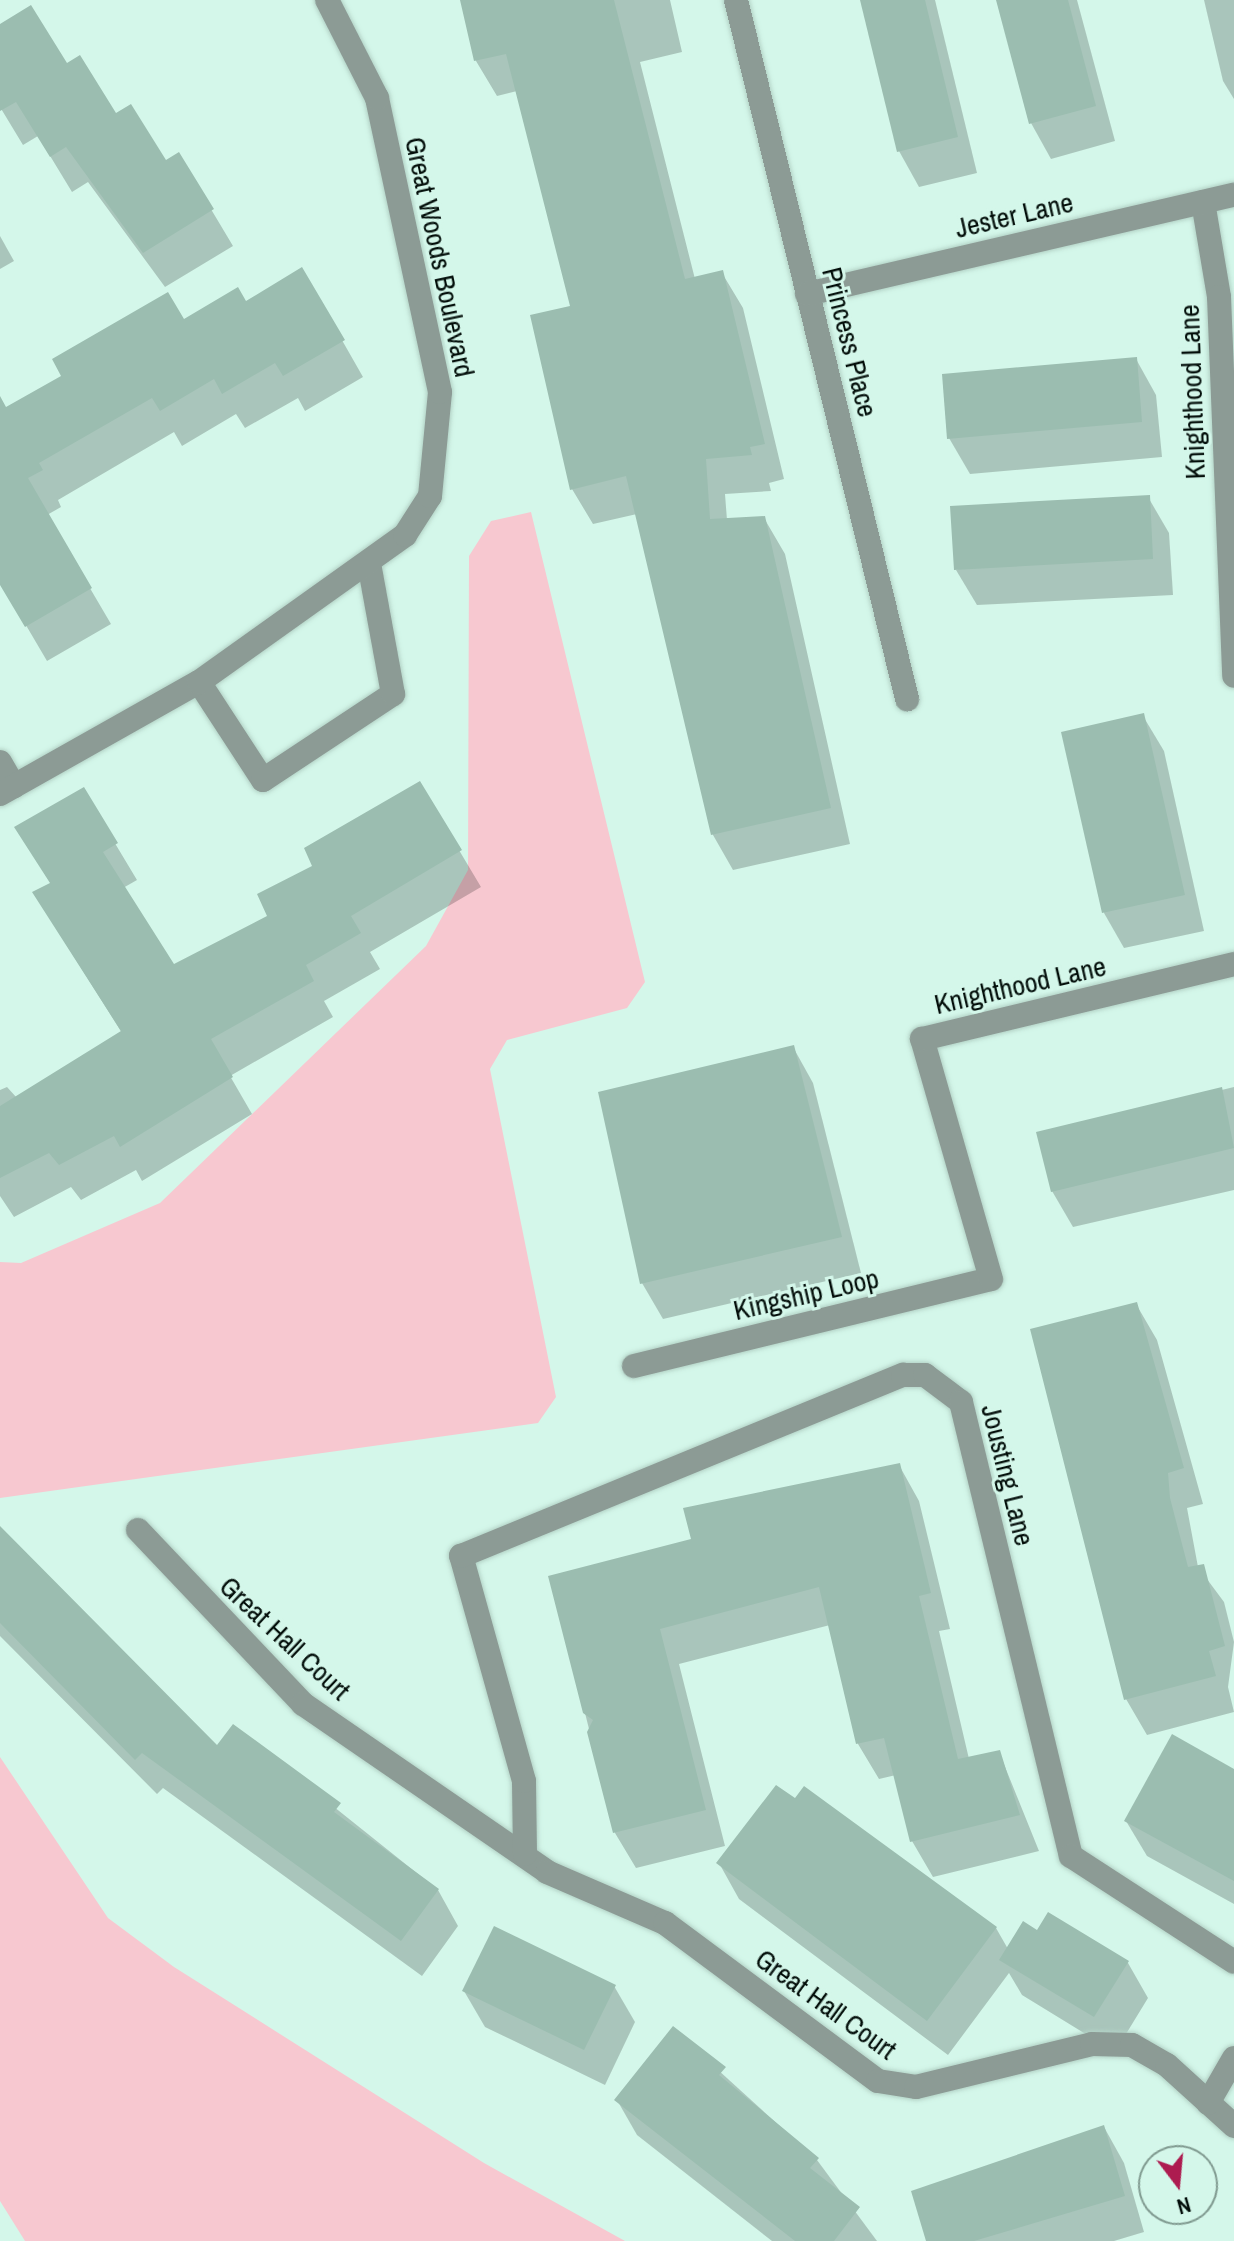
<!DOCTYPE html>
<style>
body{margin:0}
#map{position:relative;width:1234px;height:2241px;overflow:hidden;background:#d4f7ea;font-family:"Archivo Narrow",sans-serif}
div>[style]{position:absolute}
.green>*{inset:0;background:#f7c8d0}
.shadow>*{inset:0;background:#0003}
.building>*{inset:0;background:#9bbdb0}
.roads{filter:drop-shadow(0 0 2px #b3d2c6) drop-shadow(0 0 2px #b3d2c6)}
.street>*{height:24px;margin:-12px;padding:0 12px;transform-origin:12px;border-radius:12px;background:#8c9b95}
span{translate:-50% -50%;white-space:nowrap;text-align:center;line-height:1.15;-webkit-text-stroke:6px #d4f7ea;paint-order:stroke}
.street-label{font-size:28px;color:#030e0a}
.north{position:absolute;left:1138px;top:2145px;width:80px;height:80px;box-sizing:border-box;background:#d4f7ea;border:2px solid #809a90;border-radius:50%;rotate:164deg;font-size:22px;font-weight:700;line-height:32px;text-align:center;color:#030e0a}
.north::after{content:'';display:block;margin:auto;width:28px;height:36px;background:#ad1c50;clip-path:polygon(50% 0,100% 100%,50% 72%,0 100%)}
</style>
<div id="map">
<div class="green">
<div style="clip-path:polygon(531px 512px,645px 982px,627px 1008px,507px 1040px,490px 1069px,556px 1397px,538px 1423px,0 1498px,0 1262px,21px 1263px,160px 1203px,426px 946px,468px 870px,469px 556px,491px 521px)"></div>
<div style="clip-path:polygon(0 1757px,108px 1918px,174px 1967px,484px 2163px,625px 2241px,25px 2241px,0 2201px)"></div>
</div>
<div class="shadow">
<div style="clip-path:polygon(477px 0,670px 0,682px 52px,640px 62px,695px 279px,722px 273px,743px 308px,784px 479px,769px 483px,771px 491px,725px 494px,727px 520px,764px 518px,785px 554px,850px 844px,733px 870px,713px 835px,637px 514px,593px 524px,572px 489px,573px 307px,517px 91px,497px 96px,476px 61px,463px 4px)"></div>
<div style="clip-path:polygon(862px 0,935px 0,977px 173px,919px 187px,899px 151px)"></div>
<div style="clip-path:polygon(998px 0,1077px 0,1115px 141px,1051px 159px,1031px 123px)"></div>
<div style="clip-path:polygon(1204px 0,1234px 0,1234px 99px,1223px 81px)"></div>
<div style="clip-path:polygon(0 26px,66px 66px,165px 163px,178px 154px,233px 246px,165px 287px,88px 182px,72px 192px,38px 136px,23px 145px,0 107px)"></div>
<div style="clip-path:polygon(0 236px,14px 261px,0 269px)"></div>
<div style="clip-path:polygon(302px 270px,363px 377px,305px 411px,298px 398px,245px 428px,236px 414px,182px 446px,174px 432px,58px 500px,61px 507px,47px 515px,111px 624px,47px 661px,0 581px,0 413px,184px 322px,245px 303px)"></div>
<div style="clip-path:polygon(1136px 359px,1156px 395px,1162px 457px,970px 474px,949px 438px)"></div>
<div style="clip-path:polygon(1148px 497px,1169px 533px,1173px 595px,977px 605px,956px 570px)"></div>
<div style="clip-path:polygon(1143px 716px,1164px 751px,1204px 931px,1124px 948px,1104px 913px)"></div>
<div style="clip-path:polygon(419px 783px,481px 887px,370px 952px,380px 969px,324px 1001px,333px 1017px,230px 1076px,252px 1114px,142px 1181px,136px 1170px,81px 1200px,71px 1187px,14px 1217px,0 1196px,0 1090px,7px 1087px,17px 1098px,122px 1033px,56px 928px,51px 884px,17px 827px,83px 790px,137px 880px,123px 888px,173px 967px,269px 917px,315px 866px)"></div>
<div style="clip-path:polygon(793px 1047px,813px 1083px,861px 1273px,663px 1319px,642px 1283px)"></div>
<div style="clip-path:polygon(1234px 1087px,1234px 1190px,1073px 1227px,1052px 1191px,1039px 1134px)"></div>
<div style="clip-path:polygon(1136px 1304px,1157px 1340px,1203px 1504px,1187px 1508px,1198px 1567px,1224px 1602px,1234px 1642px,1228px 1687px,1234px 1712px,1147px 1735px,1126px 1699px)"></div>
<div style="clip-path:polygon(899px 1465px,919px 1501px,950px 1629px,939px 1631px,969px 1759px,999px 1752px,1039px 1851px,933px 1877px,912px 1841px,896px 1775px,879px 1779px,858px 1744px,830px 1625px,679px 1664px,725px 1846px,636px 1868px,615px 1833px,585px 1713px,694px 1541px)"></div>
<div style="clip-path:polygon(0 1532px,218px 1748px,234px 1727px,438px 1890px,458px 1926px,422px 1976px,163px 1788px,157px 1794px,0 1636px)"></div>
<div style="clip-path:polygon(1234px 1771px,1234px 1904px,1147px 1856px,1126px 1821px)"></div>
<div style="clip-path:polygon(719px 1863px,996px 1928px,1008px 1949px,1037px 1933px,1128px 1963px,1148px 1998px,1115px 2052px,1022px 1995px,1009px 1973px,948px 2055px,739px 1899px)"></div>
<div style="clip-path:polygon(614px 1986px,635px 2022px,605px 2085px,485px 2027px,464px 1991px)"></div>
<div style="clip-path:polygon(673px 2029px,817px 2160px,877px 2241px,772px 2241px,637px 2135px,617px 2100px)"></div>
<div style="clip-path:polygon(1104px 2127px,1124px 2163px,1144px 2232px,1114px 2241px,928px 2241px)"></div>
</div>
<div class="building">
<div style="clip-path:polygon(460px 0,614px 0,685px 279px,723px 270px,765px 444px,750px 447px,752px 455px,706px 459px,710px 519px,765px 516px,831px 808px,711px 835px,626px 476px,570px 490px,530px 315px,570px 306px,506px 54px,474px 61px)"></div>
<div style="clip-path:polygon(860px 0,925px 0,958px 137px,897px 152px)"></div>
<div style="clip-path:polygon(996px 0,1068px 0,1096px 106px,1029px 124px)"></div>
<div style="clip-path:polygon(31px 5px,67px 63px,80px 55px,116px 113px,131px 104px,166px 160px,179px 152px,214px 209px,143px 253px,66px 147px,50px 157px,16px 102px,0 111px,0 24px)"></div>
<div style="clip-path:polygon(302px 267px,345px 340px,283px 376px,275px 363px,222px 394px,214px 379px,160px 411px,152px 398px,39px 463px,43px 470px,28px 478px,92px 588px,25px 627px,0 585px,0 396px,6px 407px,61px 376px,52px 359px,168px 292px,184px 319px,238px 287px,246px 301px)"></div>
<div style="clip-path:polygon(1137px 357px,1142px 422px,947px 439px,942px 374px)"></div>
<div style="clip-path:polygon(1150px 495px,1153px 559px,954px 570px,950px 506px)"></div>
<div style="clip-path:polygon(1144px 713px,1185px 895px,1102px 913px,1061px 732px)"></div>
<div style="clip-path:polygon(420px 781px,462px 850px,351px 916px,361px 933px,306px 965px,314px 981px,211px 1039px,233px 1077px,120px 1147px,114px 1136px,59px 1165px,49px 1153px,0 1178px,0 1106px,121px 1031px,32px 892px,50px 883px,14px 827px,84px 787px,118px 843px,103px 852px,174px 964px,267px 916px,257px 894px,312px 866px,304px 848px)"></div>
<div style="clip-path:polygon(794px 1045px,842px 1237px,640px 1284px,598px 1092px)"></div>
<div style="clip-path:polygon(1222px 1087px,1234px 1148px,1051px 1192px,1036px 1132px)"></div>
<div style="clip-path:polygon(1137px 1302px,1184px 1468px,1168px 1473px,1170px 1498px,1188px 1567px,1204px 1564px,1225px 1646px,1209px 1651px,1216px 1676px,1124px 1700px,1030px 1329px)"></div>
<div style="clip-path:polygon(900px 1463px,931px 1593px,919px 1596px,958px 1759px,1000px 1750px,1020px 1815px,910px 1842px,884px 1738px,856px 1744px,819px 1587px,660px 1629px,706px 1810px,613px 1833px,587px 1732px,593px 1720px,583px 1713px,548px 1576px,691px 1539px,683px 1508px)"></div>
<div style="clip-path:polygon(0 1526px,217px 1745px,233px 1724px,341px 1803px,334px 1812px,439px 1889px,401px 1941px,142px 1753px,135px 1760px,0 1623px)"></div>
<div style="clip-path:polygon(1172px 1734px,1234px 1769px,1234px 1881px,1124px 1821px)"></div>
<div style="clip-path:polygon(776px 1785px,795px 1798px,804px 1786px,997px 1927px,927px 2021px,716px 1863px)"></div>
<div style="clip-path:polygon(1048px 1912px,1129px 1961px,1094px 2017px,999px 1960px,1023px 1921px,1037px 1930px)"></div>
<div style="clip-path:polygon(494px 1926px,616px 1985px,584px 2050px,462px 1991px)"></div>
<div style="clip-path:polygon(673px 2026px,726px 2067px,719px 2075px,819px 2158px,810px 2168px,860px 2207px,834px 2241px,795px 2241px,614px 2100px)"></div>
<div style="clip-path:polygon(1104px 2125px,1125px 2196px,974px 2241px,926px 2241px,911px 2191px)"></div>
</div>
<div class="roads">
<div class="street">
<div style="left:736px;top:0;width:720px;rotate:76.25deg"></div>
<div style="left:1203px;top:202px;width:96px;rotate:80.4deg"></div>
<div style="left:1219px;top:297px;width:379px;rotate:87.7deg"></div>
<div style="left:807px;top:294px;width:438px;rotate:-13.1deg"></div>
<div style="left:199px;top:682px;width:117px;rotate:56.9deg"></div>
<div style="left:263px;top:780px;width:156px;rotate:-33.5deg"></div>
<div style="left:393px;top:694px;width:133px;rotate:-100.4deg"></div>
<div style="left:0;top:762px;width:28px;rotate:60deg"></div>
<div style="left:0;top:794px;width:228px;rotate:-29.4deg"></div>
<div style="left:199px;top:682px;width:253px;rotate:-35.5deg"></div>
<div style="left:405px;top:535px;width:46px;rotate:-57.3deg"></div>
<div style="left:430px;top:496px;width:104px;rotate:-84.5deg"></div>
<div style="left:440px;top:392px;width:301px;rotate:-102.1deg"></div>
<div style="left:377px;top:98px;width:110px;rotate:-117deg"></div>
<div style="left:634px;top:1366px;width:367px;rotate:-13.7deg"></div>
<div style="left:991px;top:1279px;width:250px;rotate:-106deg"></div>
<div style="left:922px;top:1039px;width:321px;rotate:-13.5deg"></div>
<div style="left:138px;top:1530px;width:240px;rotate:46.5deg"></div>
<div style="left:303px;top:1704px;width:296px;rotate:34.5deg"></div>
<div style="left:547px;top:1872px;width:129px;rotate:23.4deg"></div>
<div style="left:665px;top:1923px;width:265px;rotate:36.6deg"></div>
<div style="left:878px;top:2081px;width:38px;rotate:9deg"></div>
<div style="left:916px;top:2087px;width:181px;rotate:-13.7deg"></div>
<div style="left:1092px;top:2044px;width:40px;rotate:1.4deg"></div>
<div style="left:1132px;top:2045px;width:40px;rotate:29.7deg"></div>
<div style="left:1167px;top:2065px;width:91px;rotate:42.3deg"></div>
<div style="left:525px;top:1854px;width:73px;rotate:-90.8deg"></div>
<div style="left:524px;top:1781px;width:234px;rotate:-105.6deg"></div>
<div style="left:461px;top:1556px;width:478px;rotate:-22.3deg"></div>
<div style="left:903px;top:1375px;width:22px"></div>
<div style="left:925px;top:1375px;width:45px;rotate:36.9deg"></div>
<div style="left:961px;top:1402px;width:467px;rotate:76.4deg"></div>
<div style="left:1071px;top:1856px;width:194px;rotate:33deg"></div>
<div style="left:1208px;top:2103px;width:52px;rotate:-60deg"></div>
</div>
</div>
<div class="street-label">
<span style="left:1014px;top:215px;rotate:-13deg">Jester Lane</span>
<span style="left:440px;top:257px;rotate:78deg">Great Woods Boulevard</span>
<span style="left:850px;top:342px;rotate:76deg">Princess Place</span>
<span style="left:1192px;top:392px;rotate:-92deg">Knighthood Lane</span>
<span style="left:1020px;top:985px;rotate:-13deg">Knighthood Lane</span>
<span style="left:806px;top:1294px;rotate:-13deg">Kingship Loop</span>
<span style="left:1008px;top:1475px;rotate:76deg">Jousting Lane</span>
<span style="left:285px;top:1638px;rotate:43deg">Great Hall Court</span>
<span style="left:826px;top:2004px;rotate:36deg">Great Hall Court</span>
</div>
<div class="north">N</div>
</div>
